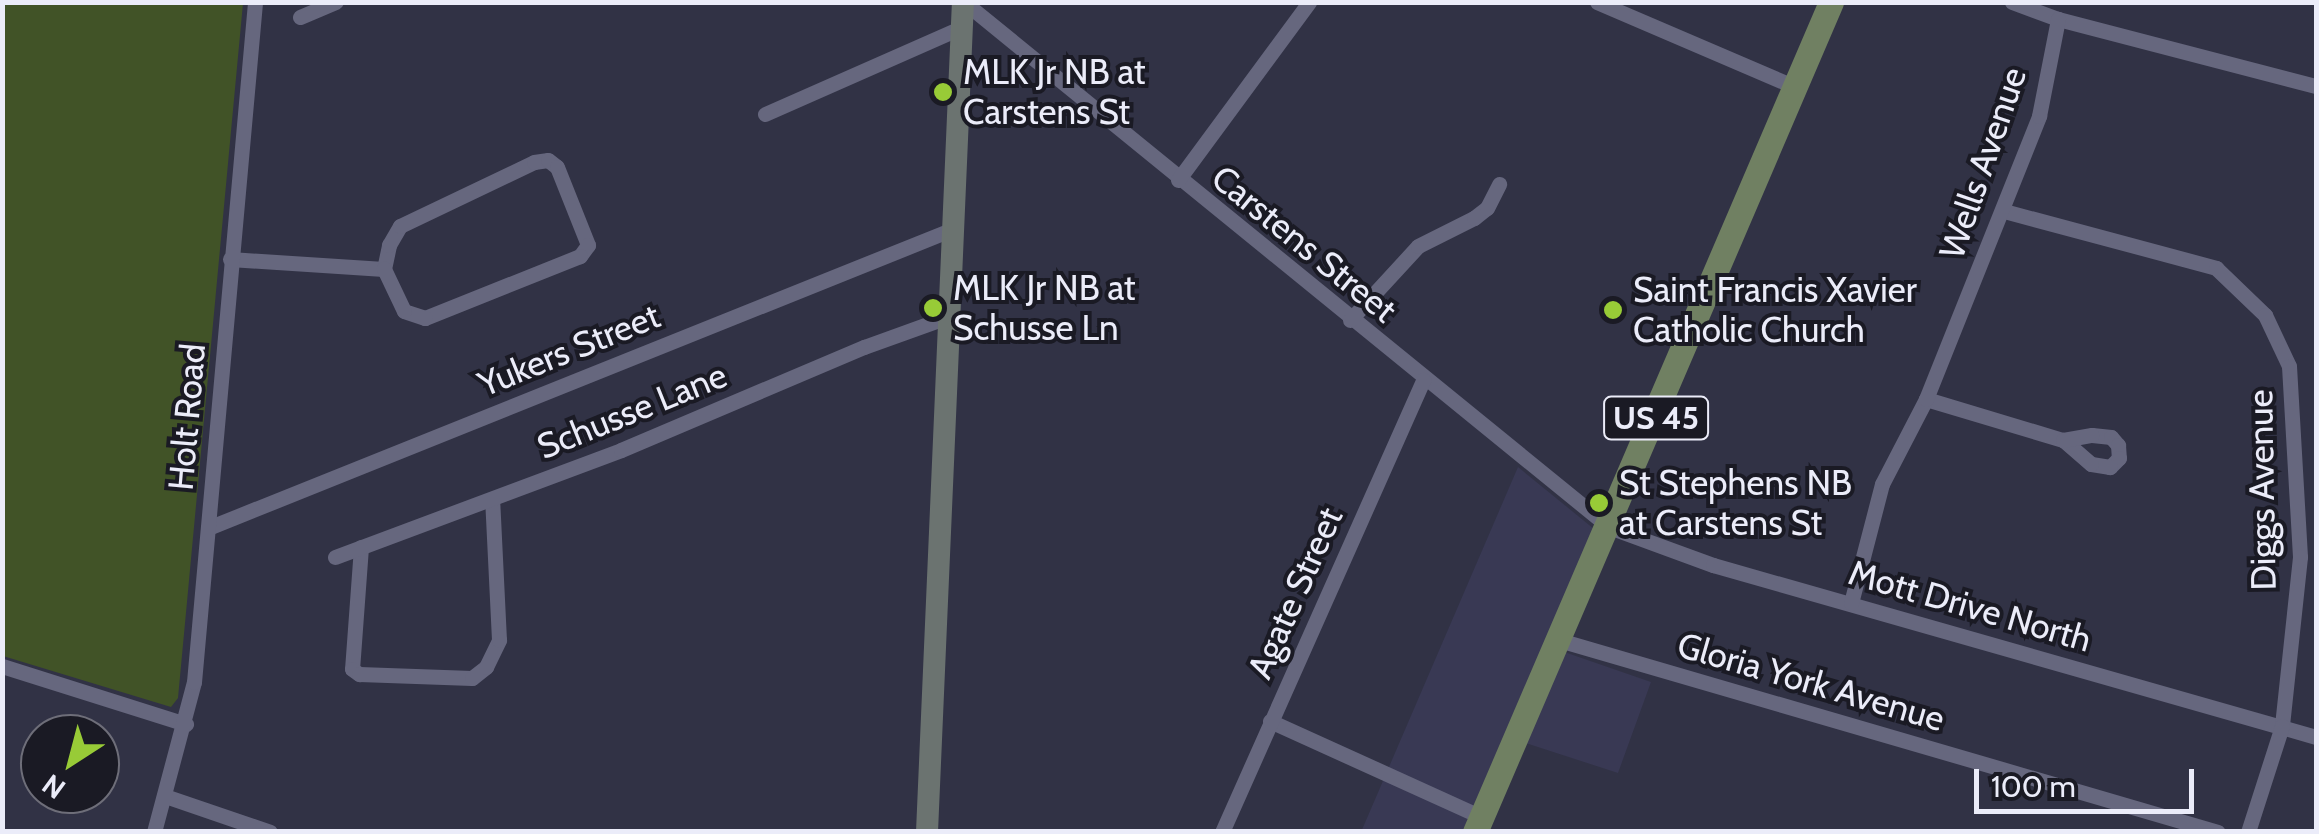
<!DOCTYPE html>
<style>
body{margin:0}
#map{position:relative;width:2319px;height:834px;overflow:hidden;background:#313245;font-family:Cabin,sans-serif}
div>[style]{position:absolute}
.built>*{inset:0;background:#393954}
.green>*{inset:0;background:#415327}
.minor>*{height:15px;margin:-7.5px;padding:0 7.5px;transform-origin:7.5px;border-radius:7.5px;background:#66677e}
.secondary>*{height:22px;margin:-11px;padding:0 11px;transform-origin:11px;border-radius:11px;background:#6b7370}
.primary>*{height:25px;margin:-12.5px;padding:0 12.5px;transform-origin:12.5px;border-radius:12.5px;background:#708062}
.dots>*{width:28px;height:28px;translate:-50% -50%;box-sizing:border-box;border:5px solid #1a1a24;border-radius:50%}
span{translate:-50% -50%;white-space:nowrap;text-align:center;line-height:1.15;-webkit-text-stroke:8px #1a1a24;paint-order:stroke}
.shield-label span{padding:2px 8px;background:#1a1a24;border:2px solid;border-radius:8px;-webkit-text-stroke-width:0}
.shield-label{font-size:32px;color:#ebecf9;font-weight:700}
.poi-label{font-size:35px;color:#ebecf9}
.left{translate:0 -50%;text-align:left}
.street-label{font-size:35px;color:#ebecf9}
.frame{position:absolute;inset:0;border:5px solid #ebecf9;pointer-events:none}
.north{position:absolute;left:20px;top:714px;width:100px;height:100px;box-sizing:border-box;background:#1a1a24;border:2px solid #6e6e79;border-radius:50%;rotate:216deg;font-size:28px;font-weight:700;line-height:40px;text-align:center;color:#ebecf9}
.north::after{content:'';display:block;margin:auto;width:35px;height:45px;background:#98cb37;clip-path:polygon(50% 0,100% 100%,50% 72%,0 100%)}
.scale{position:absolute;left:1974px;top:769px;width:220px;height:45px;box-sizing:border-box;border:5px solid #ebecf9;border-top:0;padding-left:12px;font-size:30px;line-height:35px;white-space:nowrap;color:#ebecf9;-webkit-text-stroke:8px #1a1a24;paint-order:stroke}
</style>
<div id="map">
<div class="built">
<div style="clip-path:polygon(1518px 467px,1594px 529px,1544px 645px,1651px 682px,1618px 773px,1507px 737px,1465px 831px,1361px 832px)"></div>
</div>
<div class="green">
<div style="clip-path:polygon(2px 3px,243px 3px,178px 698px,171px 707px,3px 656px)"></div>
</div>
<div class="minor">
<div style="left:964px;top:2px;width:832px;rotate:39.14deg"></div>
<div style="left:1609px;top:527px;width:111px;rotate:20.1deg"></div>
<div style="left:1713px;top:565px;width:627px;rotate:15.92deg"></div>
<div style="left:1597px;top:2px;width:215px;rotate:23.2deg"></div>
<div style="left:2012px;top:2px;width:49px;rotate:20.3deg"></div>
<div style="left:2058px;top:19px;width:267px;rotate:14.6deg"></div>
<div style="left:300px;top:17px;width:39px;rotate:-23deg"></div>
<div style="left:765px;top:114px;width:215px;rotate:-23.8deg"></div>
<div style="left:1178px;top:180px;width:221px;rotate:-53.6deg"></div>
<div style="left:2004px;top:211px;width:220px;rotate:15deg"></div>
<div style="left:2216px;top:268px;width:68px;rotate:43.8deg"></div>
<div style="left:2265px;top:315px;width:56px;rotate:64.8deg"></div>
<div style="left:2289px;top:366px;width:191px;rotate:86.7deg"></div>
<div style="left:2300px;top:557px;width:170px;rotate:96.1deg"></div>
<div style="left:2282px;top:726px;width:111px;rotate:107.8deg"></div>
<div style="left:230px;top:259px;width:154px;rotate:3.7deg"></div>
<div style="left:384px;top:269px;width:25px;rotate:-78deg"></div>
<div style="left:389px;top:245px;width:22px;rotate:-60deg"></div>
<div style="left:400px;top:226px;width:148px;rotate:-25.5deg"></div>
<div style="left:534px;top:162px;width:14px;rotate:-8deg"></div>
<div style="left:548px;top:160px;width:11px;rotate:38deg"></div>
<div style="left:557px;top:167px;width:84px;rotate:68.3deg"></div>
<div style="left:588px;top:245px;width:14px;rotate:126deg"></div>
<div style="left:580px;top:256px;width:167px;rotate:158.2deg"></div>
<div style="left:425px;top:318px;width:22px;rotate:-162deg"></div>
<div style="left:404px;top:311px;width:47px;rotate:-115.5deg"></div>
<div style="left:1350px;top:320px;width:100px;rotate:-47.4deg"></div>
<div style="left:1418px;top:246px;width:63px;rotate:-26.6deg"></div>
<div style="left:1474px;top:218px;width:16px;rotate:-38deg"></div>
<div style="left:1487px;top:208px;width:27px;rotate:-63deg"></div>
<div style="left:1926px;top:399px;width:143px;rotate:16.7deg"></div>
<div style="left:2092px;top:435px;width:19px;rotate:6deg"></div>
<div style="left:2111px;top:437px;width:11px;rotate:49deg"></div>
<div style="left:2118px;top:445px;width:13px;rotate:86deg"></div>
<div style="left:2119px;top:458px;width:13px;rotate:135deg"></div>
<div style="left:2110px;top:467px;width:19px;rotate:-171deg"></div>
<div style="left:2091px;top:464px;width:37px;rotate:-139deg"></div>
<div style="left:2063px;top:440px;width:29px;rotate:-10deg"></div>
<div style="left:208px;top:528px;width:803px;rotate:-21.87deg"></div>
<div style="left:361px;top:547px;width:122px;rotate:94.2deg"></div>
<div style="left:352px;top:669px;width:9px;rotate:36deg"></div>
<div style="left:359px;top:674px;width:113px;rotate:2deg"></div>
<div style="left:472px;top:678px;width:18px;rotate:-38deg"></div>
<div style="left:486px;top:667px;width:30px;rotate:-64deg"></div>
<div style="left:499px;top:640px;width:141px;rotate:-92.8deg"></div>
<div style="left:335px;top:557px;width:305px;rotate:-20.5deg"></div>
<div style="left:621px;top:450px;width:264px;rotate:-23deg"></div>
<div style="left:864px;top:347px;width:91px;rotate:-19.8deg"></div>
<div style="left:1851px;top:603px;width:123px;rotate:-75.4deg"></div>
<div style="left:1882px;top:484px;width:96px;rotate:-62.6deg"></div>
<div style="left:1926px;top:399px;width:305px;rotate:-68.2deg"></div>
<div style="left:2039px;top:116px;width:99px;rotate:-78.9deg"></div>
<div style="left:1559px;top:640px;width:686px;rotate:16.24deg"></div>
<div style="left:2px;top:666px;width:193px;rotate:17.5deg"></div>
<div style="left:1270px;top:721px;width:233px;rotate:24.4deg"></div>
<div style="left:165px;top:796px;width:111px;rotate:18.9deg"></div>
<div style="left:154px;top:832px;width:155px;rotate:-75.1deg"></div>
<div style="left:194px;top:682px;width:683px;rotate:-84.87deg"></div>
<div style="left:1222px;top:832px;width:495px;rotate:-66deg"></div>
</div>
<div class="secondary">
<div style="left:927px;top:832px;width:831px;rotate:-87.52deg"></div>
</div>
<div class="primary">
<div style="left:1475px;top:832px;width:903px;rotate:-66.78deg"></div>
</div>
<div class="dots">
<div style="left:943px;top:92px;background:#98cb37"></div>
<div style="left:933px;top:308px;background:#98cb37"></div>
<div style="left:1613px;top:310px;background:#98cb37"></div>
<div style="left:1599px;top:503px;background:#98cb37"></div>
</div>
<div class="shield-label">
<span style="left:1656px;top:418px">US 45</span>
</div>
<div class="poi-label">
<span class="left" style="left:963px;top:92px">MLK Jr NB at<br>Carstens St</span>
<span class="left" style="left:953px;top:308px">MLK Jr NB at<br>Schusse Ln</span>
<span class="left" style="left:1633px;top:310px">Saint Francis Xavier<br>Catholic Church</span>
<span class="left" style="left:1619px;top:503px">St Stephens NB<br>at Carstens St</span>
</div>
<div class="street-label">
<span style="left:1983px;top:163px;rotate:-71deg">Wells Avenue</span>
<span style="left:1304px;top:244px;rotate:39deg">Carstens Street</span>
<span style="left:569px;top:350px;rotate:-22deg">Yukers Street</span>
<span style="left:632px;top:411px;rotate:-22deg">Schusse Lane</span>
<span style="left:187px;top:417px;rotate:-85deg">Holt Road</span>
<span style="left:2262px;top:490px;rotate:-91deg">Diggs Avenue</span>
<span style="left:1295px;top:593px;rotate:-66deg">Agate Street</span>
<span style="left:1970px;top:606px;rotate:16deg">Mott Drive North</span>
<span style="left:1811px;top:682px;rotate:16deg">Gloria York Avenue</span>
</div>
<div class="frame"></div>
<div class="north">N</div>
<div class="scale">100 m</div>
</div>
